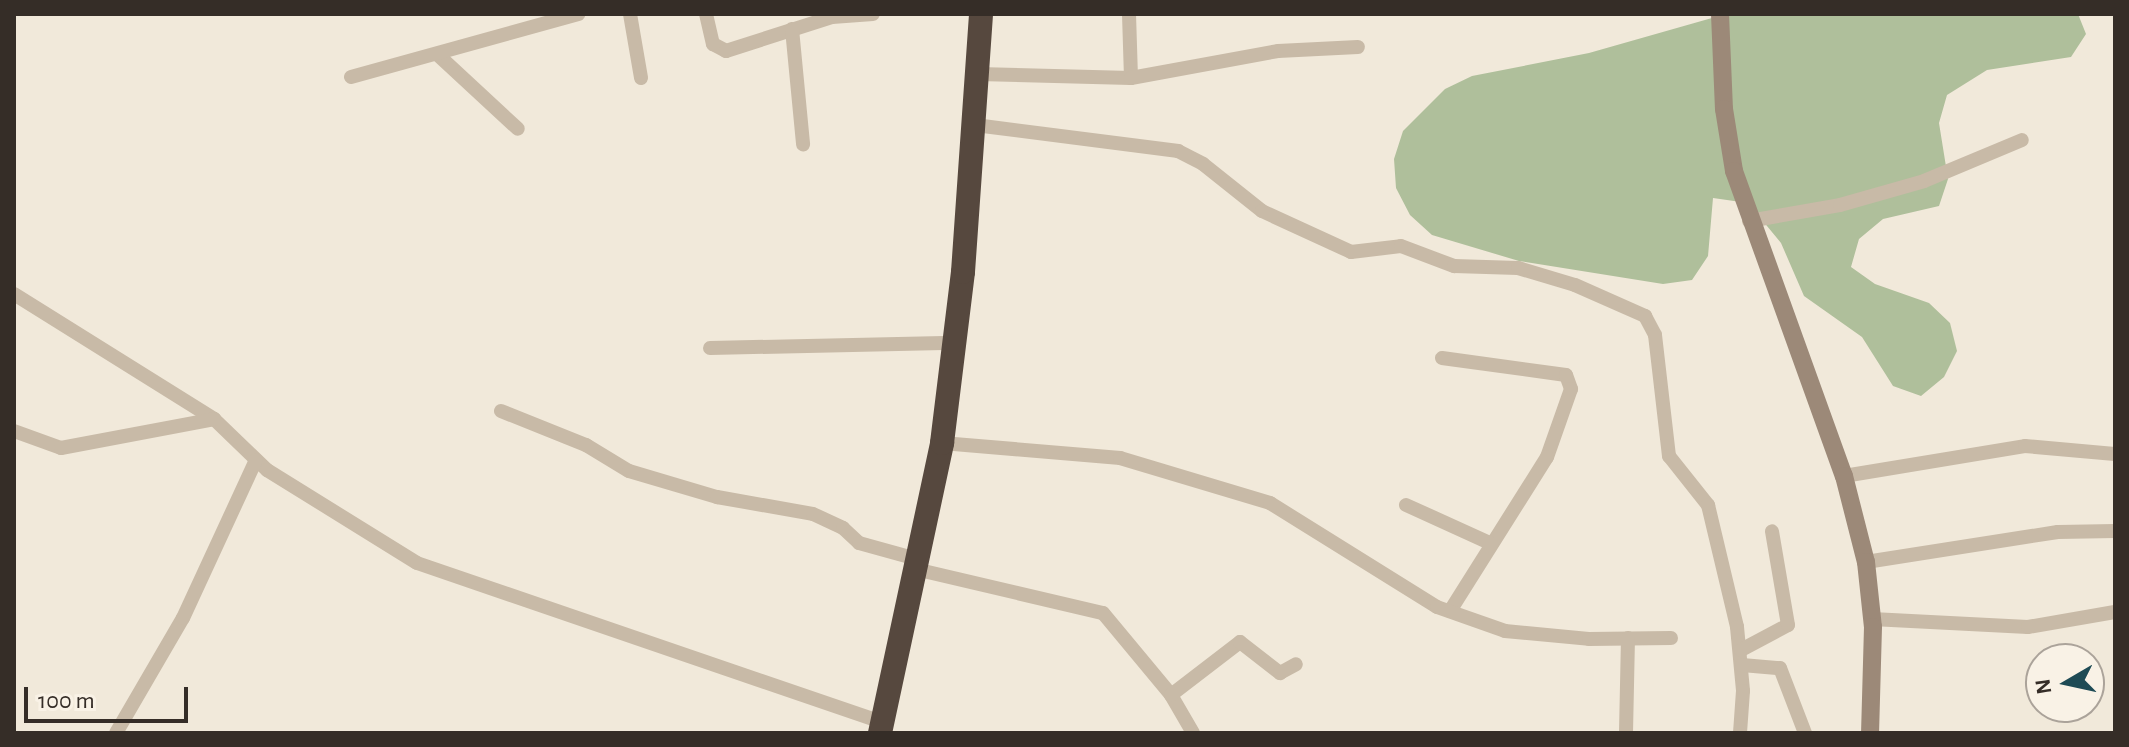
<!DOCTYPE html>
<style>
body{margin:0}
#map{position:relative;width:2129px;height:747px;overflow:hidden;background:#f1e9da;font-family:"Alegreya Sans",sans-serif}
div>[style]{position:absolute}
.green>*{inset:0;background:#afbf9b}
.street>*{height:14px;margin:-7px;padding:0 7px;transform-origin:7px;border-radius:7px;background:#c8baa7}
.secondary>*{height:18px;margin:-9px;padding:0 9px;transform-origin:9px;border-radius:9px;background:#9c8978}
.highway>*{height:24px;margin:-12px;padding:0 12px;transform-origin:12px;border-radius:12px;background:#56483e}
span{translate:-50% -50%;white-space:nowrap;text-align:center;line-height:1.15;-webkit-text-stroke:6px #f9f2e6;paint-order:stroke}
.frame{position:absolute;inset:0;border:16px solid #352d27;pointer-events:none}
.north{position:absolute;left:2025px;top:643px;width:80px;height:80px;box-sizing:border-box;background:#f9f2e6;border:2px solid #aba39a;border-radius:50%;rotate:261deg;font-size:22px;font-weight:700;line-height:32px;text-align:center;color:#352d27}
.north::after{content:'';display:block;margin:auto;width:28px;height:36px;background:#1e4b55;clip-path:polygon(50% 0,100% 100%,50% 72%,0 100%)}
.scale{position:absolute;left:24px;top:687px;width:164px;height:36px;box-sizing:border-box;border:4px solid #352d27;border-top:0;padding-left:10px;font-size:24px;line-height:28px;white-space:nowrap;color:#352d27;-webkit-text-stroke:6px #f9f2e6;paint-order:stroke}
</style>
<div id="map">
<div class="green">
<div style="clip-path:polygon(1726px 14px,2078px 14px,2086px 34px,2071px 57px,1987px 70px,1947px 95px,1939px 123px,1948px 179px,1939px 206px,1883px 219px,1859px 239px,1851px 267px,1875px 284px,1929px 303px,1950px 323px,1957px 351px,1944px 377px,1921px 396px,1893px 386px,1862px 337px,1804px 296px,1781px 243px,1748px 203px,1713px 198px,1708px 256px,1692px 280px,1663px 284px,1519px 261px,1432px 235px,1410px 215px,1396px 188px,1394px 159px,1403px 131px,1445px 89px,1472px 76px,1589px 53px)"></div>
</div>
<div class="street">
<div style="left:630px;top:14px;width:65px;rotate:80.2deg"></div>
<div style="left:706px;top:14px;width:31px;rotate:77deg"></div>
<div style="left:713px;top:44px;width:15px;rotate:28deg"></div>
<div style="left:726px;top:51px;width:111px;rotate:-17.8deg"></div>
<div style="left:832px;top:17px;width:41px;rotate:-4.2deg"></div>
<div style="left:1129px;top:14px;width:64px;rotate:88.2deg"></div>
<div style="left:792px;top:29px;width:116px;rotate:84.5deg"></div>
<div style="left:437px;top:54px;width:110px;rotate:42.8deg"></div>
<div style="left:978px;top:74px;width:153px;rotate:1.5deg"></div>
<div style="left:1131px;top:78px;width:149px;rotate:-10.4deg"></div>
<div style="left:1278px;top:51px;width:80px;rotate:-2.9deg"></div>
<div style="left:351px;top:77px;width:236px;rotate:-15.5deg"></div>
<div style="left:975px;top:125px;width:205px;rotate:7.3deg"></div>
<div style="left:1178px;top:151px;width:28px;rotate:27deg"></div>
<div style="left:1203px;top:164px;width:75px;rotate:38.5deg"></div>
<div style="left:1262px;top:211px;width:98px;rotate:24.7deg"></div>
<div style="left:1351px;top:252px;width:50px;rotate:-6.8deg"></div>
<div style="left:1401px;top:246px;width:57px;rotate:20.7deg"></div>
<div style="left:1454px;top:266px;width:64px;rotate:1.8deg"></div>
<div style="left:1518px;top:268px;width:59px;rotate:16.6deg"></div>
<div style="left:1575px;top:285px;width:77px;rotate:23.9deg"></div>
<div style="left:1645px;top:316px;width:21px;rotate:62deg"></div>
<div style="left:1655px;top:335px;width:122px;rotate:83.4deg"></div>
<div style="left:1669px;top:456px;width:63px;rotate:51.5deg"></div>
<div style="left:1708px;top:505px;width:125px;rotate:76.6deg"></div>
<div style="left:1737px;top:627px;width:64px;rotate:84.6deg"></div>
<div style="left:1743px;top:691px;width:42px;rotate:94.1deg"></div>
<div style="left:1749px;top:221px;width:92px;rotate:-10deg"></div>
<div style="left:1840px;top:205px;width:87px;rotate:-15.9deg"></div>
<div style="left:1924px;top:181px;width:106px;rotate:-22.7deg"></div>
<div style="left:14px;top:294px;width:236px;rotate:32deg"></div>
<div style="left:214px;top:419px;width:74px;rotate:43.9deg"></div>
<div style="left:267px;top:470px;width:176px;rotate:31.8deg"></div>
<div style="left:417px;top:563px;width:493px;rotate:18.9deg"></div>
<div style="left:710px;top:348px;width:245px;rotate:-1.2deg"></div>
<div style="left:1442px;top:358px;width:125px;rotate:7.8deg"></div>
<div style="left:1566px;top:375px;width:15px;rotate:70deg"></div>
<div style="left:1571px;top:389px;width:72px;rotate:109.4deg"></div>
<div style="left:1547px;top:457px;width:182px;rotate:122.2deg"></div>
<div style="left:501px;top:411px;width:92px;rotate:21.8deg"></div>
<div style="left:586px;top:445px;width:50px;rotate:31.2deg"></div>
<div style="left:629px;top:471px;width:92px;rotate:16.5deg"></div>
<div style="left:717px;top:497px;width:97px;rotate:10deg"></div>
<div style="left:813px;top:514px;width:33px;rotate:25deg"></div>
<div style="left:843px;top:528px;width:22px;rotate:43deg"></div>
<div style="left:859px;top:543px;width:60px;rotate:15.4deg"></div>
<div style="left:14px;top:431px;width:50px;rotate:19.9deg"></div>
<div style="left:61px;top:448px;width:156px;rotate:-10.7deg"></div>
<div style="left:942px;top:443px;width:179px;rotate:4.8deg"></div>
<div style="left:1120px;top:458px;width:157px;rotate:16.7deg"></div>
<div style="left:1270px;top:503px;width:197px;rotate:31.9deg"></div>
<div style="left:1437px;top:607px;width:72px;rotate:19.4deg"></div>
<div style="left:1505px;top:631px;width:84px;rotate:5.4deg"></div>
<div style="left:1589px;top:639px;width:82px;rotate:-0.7deg"></div>
<div style="left:1844px;top:476px;width:183px;rotate:-9.4deg"></div>
<div style="left:2025px;top:446px;width:90px;rotate:5.1deg"></div>
<div style="left:1406px;top:505px;width:94px;rotate:24.4deg"></div>
<div style="left:1866px;top:562px;width:194px;rotate:-8.9deg"></div>
<div style="left:2058px;top:532px;width:57px;rotate:-1deg"></div>
<div style="left:915px;top:569px;width:193px;rotate:13.2deg"></div>
<div style="left:1103px;top:613px;width:107px;rotate:50.3deg"></div>
<div style="left:1171px;top:695px;width:44px;rotate:59.9deg"></div>
<div style="left:1872px;top:619px;width:156px;rotate:2.9deg"></div>
<div style="left:2028px;top:627px;width:88px;rotate:-9.8deg"></div>
<div style="left:1741px;top:650px;width:53px;rotate:-28deg"></div>
<div style="left:1788px;top:625px;width:95px;rotate:-99.7deg"></div>
<div style="left:1742px;top:665px;width:38px;rotate:5deg"></div>
<div style="left:1780px;top:668px;width:70px;rotate:69deg"></div>
<div style="left:1171px;top:695px;width:87px;rotate:-37.5deg"></div>
<div style="left:1240px;top:642px;width:51px;rotate:37.8deg"></div>
<div style="left:1280px;top:673px;width:18px;rotate:-29deg"></div>
<div style="left:116px;top:733px;width:133px;rotate:-59.8deg"></div>
<div style="left:183px;top:618px;width:174px;rotate:-65.2deg"></div>
<div style="left:1626px;top:733px;width:95px;rotate:-88.8deg"></div>
</div>
<div class="secondary">
<div style="left:1720px;top:14px;width:95px;rotate:87.6deg"></div>
<div style="left:1724px;top:109px;width:63px;rotate:80.8deg"></div>
<div style="left:1734px;top:171px;width:324px;rotate:70.2deg"></div>
<div style="left:1844px;top:476px;width:89px;rotate:75.7deg"></div>
<div style="left:1866px;top:562px;width:65px;rotate:83.9deg"></div>
<div style="left:1873px;top:627px;width:106px;rotate:91.6deg"></div>
</div>
<div class="highway">
<div style="left:880px;top:733px;width:297px;rotate:-77.9deg"></div>
<div style="left:942px;top:443px;width:172px;rotate:-83deg"></div>
<div style="left:963px;top:272px;width:259px;rotate:-86deg"></div>
</div>
<div class="frame"></div>
<div class="north">N</div>
<div class="scale">100 m</div>
</div>
